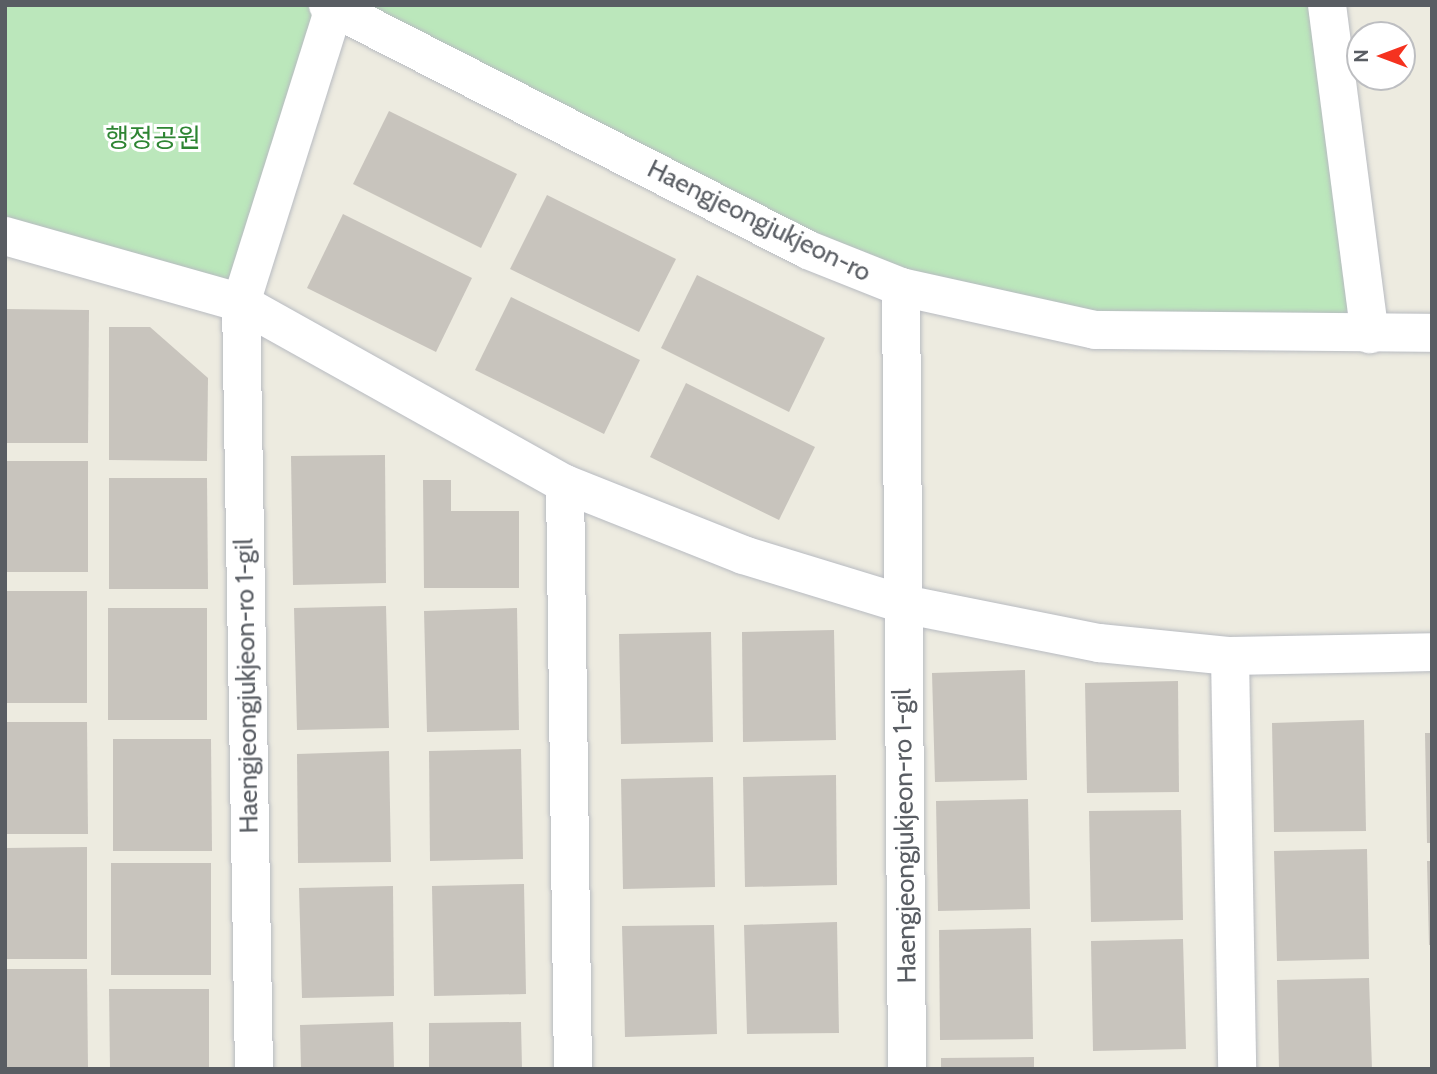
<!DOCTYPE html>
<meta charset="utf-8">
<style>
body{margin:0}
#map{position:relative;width:1437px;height:1074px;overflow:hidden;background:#edebe0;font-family:Cabin,"Noto Sans KR",sans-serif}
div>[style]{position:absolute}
.green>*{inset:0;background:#bbe7bb}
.building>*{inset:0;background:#c8c4bd}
.roads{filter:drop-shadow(0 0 2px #b8bbc1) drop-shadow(0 0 2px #b8bbc1)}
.minor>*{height:38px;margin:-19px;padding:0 19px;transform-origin:19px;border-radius:19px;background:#fff}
span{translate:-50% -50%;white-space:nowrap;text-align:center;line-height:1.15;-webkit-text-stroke:6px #fff;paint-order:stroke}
.park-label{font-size:26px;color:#2e8533}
.street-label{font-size:26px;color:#595d63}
.frame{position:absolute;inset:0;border:7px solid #595d63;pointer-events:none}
.north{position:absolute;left:1346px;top:21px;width:70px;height:70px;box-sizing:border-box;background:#fff;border:2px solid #bdbec1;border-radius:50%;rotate:270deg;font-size:19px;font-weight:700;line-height:28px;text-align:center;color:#595d63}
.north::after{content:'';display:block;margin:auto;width:24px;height:32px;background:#f5321f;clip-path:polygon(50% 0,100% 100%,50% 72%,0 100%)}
</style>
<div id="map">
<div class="green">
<div style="clip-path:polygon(5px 5px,1327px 5px,1370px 334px,1194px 336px,901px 287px,335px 7px,241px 303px,5px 236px)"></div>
</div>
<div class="building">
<div style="clip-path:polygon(389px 111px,517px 174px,481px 248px,353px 184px)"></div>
<div style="clip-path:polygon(547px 195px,676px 259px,639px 332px,510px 269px)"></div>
<div style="clip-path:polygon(343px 214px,472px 278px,436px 352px,307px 288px)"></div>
<div style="clip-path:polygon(697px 275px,825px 338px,789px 412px,661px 348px)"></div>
<div style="clip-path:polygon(511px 297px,640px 360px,604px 434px,475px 370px)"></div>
<div style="clip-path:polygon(5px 309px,89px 310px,88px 443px,5px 443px)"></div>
<div style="clip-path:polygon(109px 327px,150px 327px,208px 378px,207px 461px,109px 460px)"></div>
<div style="clip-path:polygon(686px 383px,815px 447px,779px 520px,650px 457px)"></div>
<div style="clip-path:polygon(385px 455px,386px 583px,293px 585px,291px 456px)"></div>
<div style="clip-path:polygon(5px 461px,88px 461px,88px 572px,5px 572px)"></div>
<div style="clip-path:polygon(109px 478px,207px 478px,208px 589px,109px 589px)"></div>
<div style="clip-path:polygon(423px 480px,451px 480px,451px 511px,519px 511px,519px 588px,424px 588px)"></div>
<div style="clip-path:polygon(5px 591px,87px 591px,87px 703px,5px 703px)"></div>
<div style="clip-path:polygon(386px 606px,389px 728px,297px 730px,294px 608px)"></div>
<div style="clip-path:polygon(108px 608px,207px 608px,207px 720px,108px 720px)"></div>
<div style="clip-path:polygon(517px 608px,519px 730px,427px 732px,424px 611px)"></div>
<div style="clip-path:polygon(834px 630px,836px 740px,743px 742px,742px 632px)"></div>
<div style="clip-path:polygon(711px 632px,713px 742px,621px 744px,619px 634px)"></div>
<div style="clip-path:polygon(1025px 670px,1027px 780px,935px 782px,932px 673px)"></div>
<div style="clip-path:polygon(1178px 681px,1179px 792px,1087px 793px,1085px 683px)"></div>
<div style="clip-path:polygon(1364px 720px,1366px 831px,1274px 832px,1272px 723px)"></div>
<div style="clip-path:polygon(5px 722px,87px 722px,88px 834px,5px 834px)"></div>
<div style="clip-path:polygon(1425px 733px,1432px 733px,1432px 843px,1427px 843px)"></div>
<div style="clip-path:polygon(113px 739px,211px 739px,212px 851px,113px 851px)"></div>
<div style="clip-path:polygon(521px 749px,523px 859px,430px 861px,429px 751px)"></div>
<div style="clip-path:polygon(389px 751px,391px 862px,298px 863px,297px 754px)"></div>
<div style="clip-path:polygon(836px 775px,837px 885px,745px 887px,743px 777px)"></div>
<div style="clip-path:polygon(713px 777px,715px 887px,623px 889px,621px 779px)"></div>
<div style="clip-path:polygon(1028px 799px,1030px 909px,938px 911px,936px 801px)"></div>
<div style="clip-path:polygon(1181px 810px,1183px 920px,1091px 922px,1089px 811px)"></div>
<div style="clip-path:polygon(87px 847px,87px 959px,5px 959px,5px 848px)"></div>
<div style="clip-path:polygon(1367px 849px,1369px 959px,1277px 961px,1274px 851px)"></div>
<div style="clip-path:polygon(1427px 861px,1432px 861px,1432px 945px,1429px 945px)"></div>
<div style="clip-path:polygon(111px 863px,211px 863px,211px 975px,111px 975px)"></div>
<div style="clip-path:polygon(524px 884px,526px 994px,434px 996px,432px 886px)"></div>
<div style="clip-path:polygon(393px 886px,394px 996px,302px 998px,299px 888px)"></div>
<div style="clip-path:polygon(837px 922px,839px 1033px,747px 1034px,744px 925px)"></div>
<div style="clip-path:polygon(714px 925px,717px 1034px,625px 1037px,622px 926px)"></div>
<div style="clip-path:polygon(1031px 928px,1033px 1039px,940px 1040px,939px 930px)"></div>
<div style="clip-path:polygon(1183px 939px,1186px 1049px,1093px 1051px,1091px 941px)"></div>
<div style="clip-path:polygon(5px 969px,87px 969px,88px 1069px,5px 1069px)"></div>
<div style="clip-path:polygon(1369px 978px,1372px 1069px,1279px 1069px,1277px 980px)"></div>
<div style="clip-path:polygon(109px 989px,209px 989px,209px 1069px,110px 1069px)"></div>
<div style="clip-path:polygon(393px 1022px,394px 1069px,301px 1069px,300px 1025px)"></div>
<div style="clip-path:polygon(521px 1022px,522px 1069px,429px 1069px,429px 1023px)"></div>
<div style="clip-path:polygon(1034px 1057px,1034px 1069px,941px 1069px,941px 1058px)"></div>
</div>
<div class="roads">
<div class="minor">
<div style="left:328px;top:5px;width:539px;rotate:27.04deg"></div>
<div style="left:808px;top:250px;width:100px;rotate:21.7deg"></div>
<div style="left:901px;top:287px;width:199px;rotate:12.5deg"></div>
<div style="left:1095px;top:330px;width:337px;rotate:0.5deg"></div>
<div style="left:1327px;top:5px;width:332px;rotate:82.6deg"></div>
<div style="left:5px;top:236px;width:245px;rotate:15.8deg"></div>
<div style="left:241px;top:303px;width:371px;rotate:29.2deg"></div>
<div style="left:565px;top:484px;width:192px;rotate:21.7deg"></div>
<div style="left:743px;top:555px;width:167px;rotate:17deg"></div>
<div style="left:903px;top:604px;width:200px;rotate:11.3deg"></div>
<div style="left:1099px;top:643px;width:132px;rotate:5.7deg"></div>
<div style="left:1230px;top:656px;width:202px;rotate:-1.1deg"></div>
<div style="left:901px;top:287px;width:782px;rotate:89.56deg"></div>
<div style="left:565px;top:484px;width:585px;rotate:89.22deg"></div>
<div style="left:1230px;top:656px;width:413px;rotate:89deg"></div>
<div style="left:254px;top:1069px;width:766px;rotate:-90.97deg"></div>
<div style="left:241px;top:303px;width:312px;rotate:-72.5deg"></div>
</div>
</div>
<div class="park-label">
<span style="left:153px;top:139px">행정공원</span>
</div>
<div class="street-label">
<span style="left:759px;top:221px;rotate:26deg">Haengjeongjukjeon-ro</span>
<span style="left:247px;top:686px;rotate:-91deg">Haengjeongjukjeon-ro 1-gil</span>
<span style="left:905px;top:836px;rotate:-91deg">Haengjeongjukjeon-ro 1-gil</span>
</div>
<div class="frame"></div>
<div class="north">N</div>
</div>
